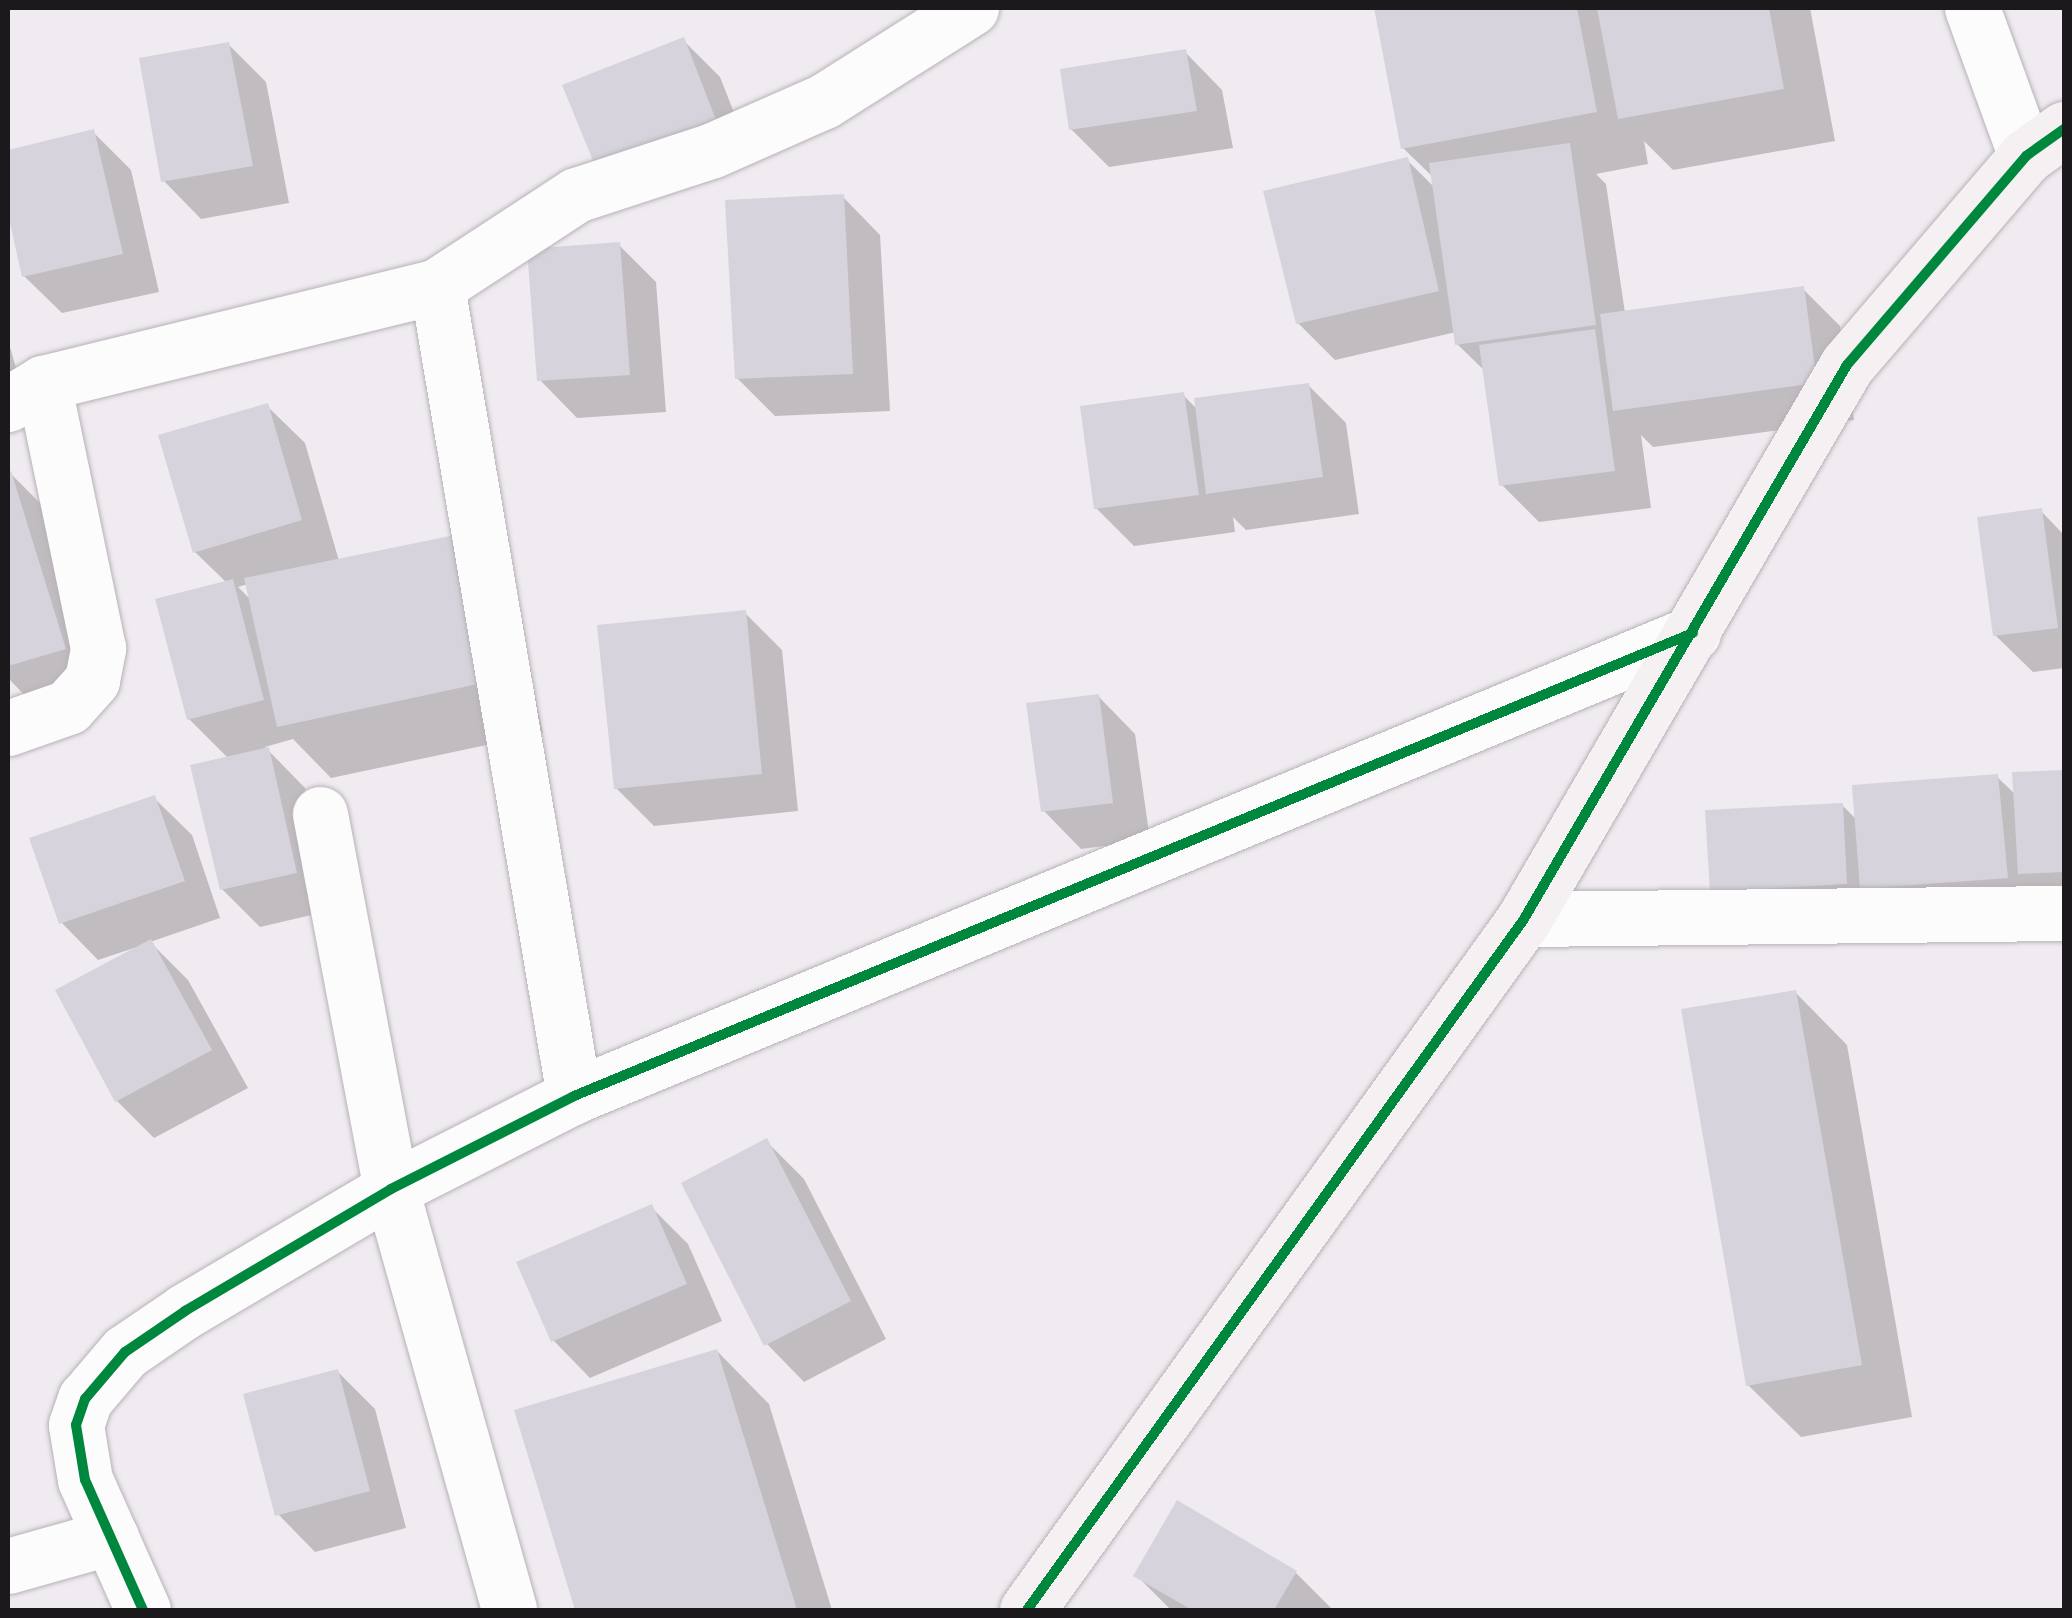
<!DOCTYPE html>
<style>
body{margin:0}
#map{position:relative;width:2072px;height:1618px;overflow:hidden;background:#f0ebf0;font-family:Lato,sans-serif}
div>[style]{position:absolute}
.shadow>*{inset:0;background:#0003}
.building>*{inset:0;background:#d6d3dc}
.roads{filter:drop-shadow(0 0 2px #b6b2b7) drop-shadow(0 0 2px #b6b2b7)}
.street>*{height:55px;margin:-27.5px;padding:0 27.5px;transform-origin:27.5px;border-radius:27.5px;background:#fdfcfd}
.secondary>*{height:55px;margin:-27.5px;padding:0 27.5px;transform-origin:27.5px;border-radius:27.5px;background:#f5f1f3}
.cycleway>*{height:10px;margin:-5px;padding:0 5px;transform-origin:5px;border-radius:5px;background:#00873e}
span{translate:-50% -50%;white-space:nowrap;text-align:center;line-height:1.15;-webkit-text-stroke:9px #f1e8f3;paint-order:stroke}
.frame{position:absolute;inset:0;border:10px solid #1c191d;pointer-events:none}
</style>
<div id="map">
<div class="shadow">
<div style="clip-path:polygon(1377px 8px,1810px 8px,1835px 141px,1673px 170px,1644px 141px,1648px 164px,1596px 174px,1606px 184px,1625px 313px,1803px 289px,1840px 326px,1854px 420px,1653px 447px,1641px 435px,1651px 508px,1539px 522px,1501px 484px,1486px 372px,1457px 344px,1456px 332px,1335px 360px,1298px 323px,1407px 160px,1435px 188px,1434px 178px,1403px 148px)"></div>
<div style="clip-path:polygon(683px 40px,720px 77px,752px 158px,636px 204px)"></div>
<div style="clip-path:polygon(228px 44px,266px 82px,289px 203px,201px 219px,164px 181px)"></div>
<div style="clip-path:polygon(1185px 52px,1222px 90px,1233px 148px,1109px 167px,1071px 129px)"></div>
<div style="clip-path:polygon(93px 132px,131px 170px,159px 292px,62px 313px,24px 276px,8px 203px,8px 152px)"></div>
<div style="clip-path:polygon(843px 197px,880px 235px,890px 411px,775px 416px,737px 378px)"></div>
<div style="clip-path:polygon(619px 245px,656px 282px,666px 412px,577px 418px,540px 380px)"></div>
<div style="clip-path:polygon(8px 340px,20px 382px,8px 386px)"></div>
<div style="clip-path:polygon(1308px 385px,1346px 423px,1359px 514px,1246px 530px,1233px 517px,1235px 532px,1134px 546px,1096px 508px,1183px 395px,1198px 410px)"></div>
<div style="clip-path:polygon(evenodd,267px 406px,305px 443px,339px 561px,512px 589px,543px 733px,331px 778px,293px 739px,265px 747px,305px 788px,333px 910px,260px 927px,222px 889px,229px 759px,189px 719px,227px 583px,195px 552px,267px 406px,248px 584px,252px 601px,238px 587px,248px 584px)"></div>
<div style="clip-path:polygon(11px 474px,48px 511px,102px 687px,35px 706px,8px 678px)"></div>
<div style="clip-path:polygon(2041px 511px,2064px 535px,2064px 668px,2033px 672px,1995px 635px)"></div>
<div style="clip-path:polygon(745px 613px,782px 650px,798px 811px,654px 826px,616px 788px)"></div>
<div style="clip-path:polygon(1098px 696px,1135px 734px,1150px 840px,1081px 849px,1044px 811px)"></div>
<div style="clip-path:polygon(2064px 772px,2064px 910px,1713px 891px,1842px 805px,1857px 820px,1997px 777px,2016px 795px,2014px 775px)"></div>
<div style="clip-path:polygon(154px 798px,192px 835px,220px 918px,150px 942px,188px 980px,248px 1088px,154px 1138px,117px 1101px,134px 948px,98px 960px,61px 922px)"></div>
<div style="clip-path:polygon(1795px 992px,1847px 1045px,1912px 1417px,1801px 1437px,1748px 1385px)"></div>
<div style="clip-path:polygon(766px 1141px,804px 1179px,886px 1339px,804px 1382px,767px 1344px)"></div>
<div style="clip-path:polygon(651px 1207px,688px 1244px,722px 1321px,590px 1378px,553px 1340px)"></div>
<div style="clip-path:polygon(717px 1351px,769px 1404px,832px 1610px,577px 1610px,517px 1412px)"></div>
<div style="clip-path:polygon(337px 1371px,375px 1409px,406px 1528px,315px 1552px,278px 1514px)"></div>
<div style="clip-path:polygon(1177px 1504px,1296px 1573px,1333px 1610px,1171px 1610px,1136px 1575px)"></div>
</div>
<div class="building">
<div style="clip-path:polygon(1374px 8px,1577px 8px,1597px 112px,1401px 149px)"></div>
<div style="clip-path:polygon(1597px 8px,1769px 8px,1784px 89px,1618px 119px)"></div>
<div style="clip-path:polygon(684px 37px,716px 120px,596px 168px,562px 85px)"></div>
<div style="clip-path:polygon(229px 42px,253px 166px,161px 182px,139px 58px)"></div>
<div style="clip-path:polygon(1186px 49px,1197px 111px,1069px 130px,1060px 69px)"></div>
<div style="clip-path:polygon(94px 129px,123px 254px,22px 277px,8px 214px,8px 150px)"></div>
<div style="clip-path:polygon(1570px 143px,1596px 325px,1455px 345px,1429px 163px)"></div>
<div style="clip-path:polygon(1408px 157px,1439px 291px,1296px 324px,1263px 191px)"></div>
<div style="clip-path:polygon(844px 194px,853px 374px,735px 379px,725px 200px)"></div>
<div style="clip-path:polygon(620px 242px,630px 375px,537px 381px,527px 249px)"></div>
<div style="clip-path:polygon(1804px 286px,1817px 383px,1613px 411px,1600px 314px)"></div>
<div style="clip-path:polygon(1595px 329px,1615px 471px,1499px 486px,1479px 345px)"></div>
<div style="clip-path:polygon(1309px 383px,1323px 477px,1206px 494px,1194px 398px)"></div>
<div style="clip-path:polygon(1184px 392px,1199px 495px,1094px 509px,1080px 406px)"></div>
<div style="clip-path:polygon(268px 403px,302px 520px,193px 553px,158px 435px)"></div>
<div style="clip-path:polygon(11px 471px,66px 649px,8px 666px,8px 472px)"></div>
<div style="clip-path:polygon(2042px 508px,2058px 628px,1993px 636px,1977px 517px)"></div>
<div style="clip-path:polygon(460px 534px,492px 681px,277px 727px,244px 578px)"></div>
<div style="clip-path:polygon(233px 579px,264px 700px,187px 720px,155px 599px)"></div>
<div style="clip-path:polygon(746px 610px,762px 774px,614px 789px,597px 625px)"></div>
<div style="clip-path:polygon(1099px 694px,1113px 803px,1041px 812px,1026px 703px)"></div>
<div style="clip-path:polygon(269px 747px,297px 873px,220px 890px,190px 765px)"></div>
<div style="clip-path:polygon(2064px 770px,2064px 872px,2018px 874px,2012px 772px)"></div>
<div style="clip-path:polygon(1998px 774px,2008px 878px,1860px 889px,1852px 785px)"></div>
<div style="clip-path:polygon(155px 795px,185px 881px,59px 924px,29px 838px)"></div>
<div style="clip-path:polygon(1843px 803px,1847px 884px,1710px 892px,1705px 810px)"></div>
<div style="clip-path:polygon(151px 939px,212px 1050px,115px 1102px,55px 990px)"></div>
<div style="clip-path:polygon(1796px 990px,1862px 1365px,1746px 1386px,1681px 1009px)"></div>
<div style="clip-path:polygon(767px 1138px,851px 1301px,764px 1346px,681px 1183px)"></div>
<div style="clip-path:polygon(652px 1204px,687px 1284px,551px 1342px,516px 1262px)"></div>
<div style="clip-path:polygon(717px 1349px,797px 1610px,575px 1610px,514px 1410px)"></div>
<div style="clip-path:polygon(338px 1369px,370px 1491px,275px 1516px,243px 1394px)"></div>
<div style="clip-path:polygon(1177px 1500px,1297px 1571px,1274px 1610px,1192px 1610px,1133px 1576px)"></div>
</div>
<div class="roads">
<div class="street">
<div style="left:1972px;top:8px;width:158px;rotate:70deg"></div>
<div style="left:437px;top:286px;width:822px;rotate:80.4deg"></div>
<div style="left:8px;top:404px;width:41px;rotate:-31deg"></div>
<div style="left:43px;top:383px;width:406px;rotate:-13.8deg"></div>
<div style="left:437px;top:286px;width:166px;rotate:-33.2deg"></div>
<div style="left:576px;top:195px;width:144px;rotate:-18.2deg"></div>
<div style="left:713px;top:150px;width:121px;rotate:-23.8deg"></div>
<div style="left:824px;top:101px;width:174px;rotate:-32.3deg"></div>
<div style="left:8px;top:728px;width:64px;rotate:-19.3deg"></div>
<div style="left:68px;top:707px;width:36px;rotate:-48deg"></div>
<div style="left:92px;top:680px;width:33px;rotate:-79deg"></div>
<div style="left:98px;top:648px;width:271px;rotate:-101.7deg"></div>
<div style="left:320px;top:814px;width:382px;rotate:79.3deg"></div>
<div style="left:391px;top:1189px;width:437px;rotate:74.3deg"></div>
<div style="left:1524px;top:919px;width:540px;rotate:-0.64deg"></div>
<div style="left:8px;top:1566px;width:107px;rotate:-15.7deg"></div>
<div style="left:143px;top:1610px;width:142px;rotate:-114deg"></div>
<div style="left:85px;top:1480px;width:56px;rotate:-99.3deg"></div>
<div style="left:76px;top:1425px;width:28px;rotate:-71deg"></div>
<div style="left:85px;top:1399px;width:62px;rotate:-49.6deg"></div>
<div style="left:125px;top:1352px;width:73px;rotate:-34.3deg"></div>
<div style="left:185px;top:1311px;width:239px;rotate:-30.6deg"></div>
<div style="left:391px;top:1189px;width:205px;rotate:-26.9deg"></div>
<div style="left:574px;top:1096px;width:1211px;rotate:-22.48deg"></div>
</div>
<div class="secondary">
<div style="left:1027px;top:1610px;width:851px;rotate:-54.27deg"></div>
<div style="left:1524px;top:919px;width:641px;rotate:-59.76deg"></div>
<div style="left:1847px;top:365px;width:275px;rotate:-49.4deg"></div>
<div style="left:2026px;top:156px;width:47px;rotate:-35.4deg"></div>
</div>
</div>
<div class="cycleway">
<div style="left:143px;top:1610px;width:142px;rotate:-114deg"></div>
<div style="left:85px;top:1480px;width:56px;rotate:-99.3deg"></div>
<div style="left:76px;top:1425px;width:28px;rotate:-71deg"></div>
<div style="left:85px;top:1399px;width:62px;rotate:-49.6deg"></div>
<div style="left:125px;top:1352px;width:73px;rotate:-34.3deg"></div>
<div style="left:185px;top:1311px;width:239px;rotate:-30.6deg"></div>
<div style="left:391px;top:1189px;width:205px;rotate:-26.9deg"></div>
<div style="left:574px;top:1096px;width:1211px;rotate:-22.48deg"></div>
<div style="left:1027px;top:1610px;width:851px;rotate:-54.27deg"></div>
<div style="left:1524px;top:919px;width:641px;rotate:-59.76deg"></div>
<div style="left:1847px;top:365px;width:275px;rotate:-49.4deg"></div>
<div style="left:2026px;top:156px;width:47px;rotate:-35.4deg"></div>
</div>
<div class="frame"></div>
</div>
